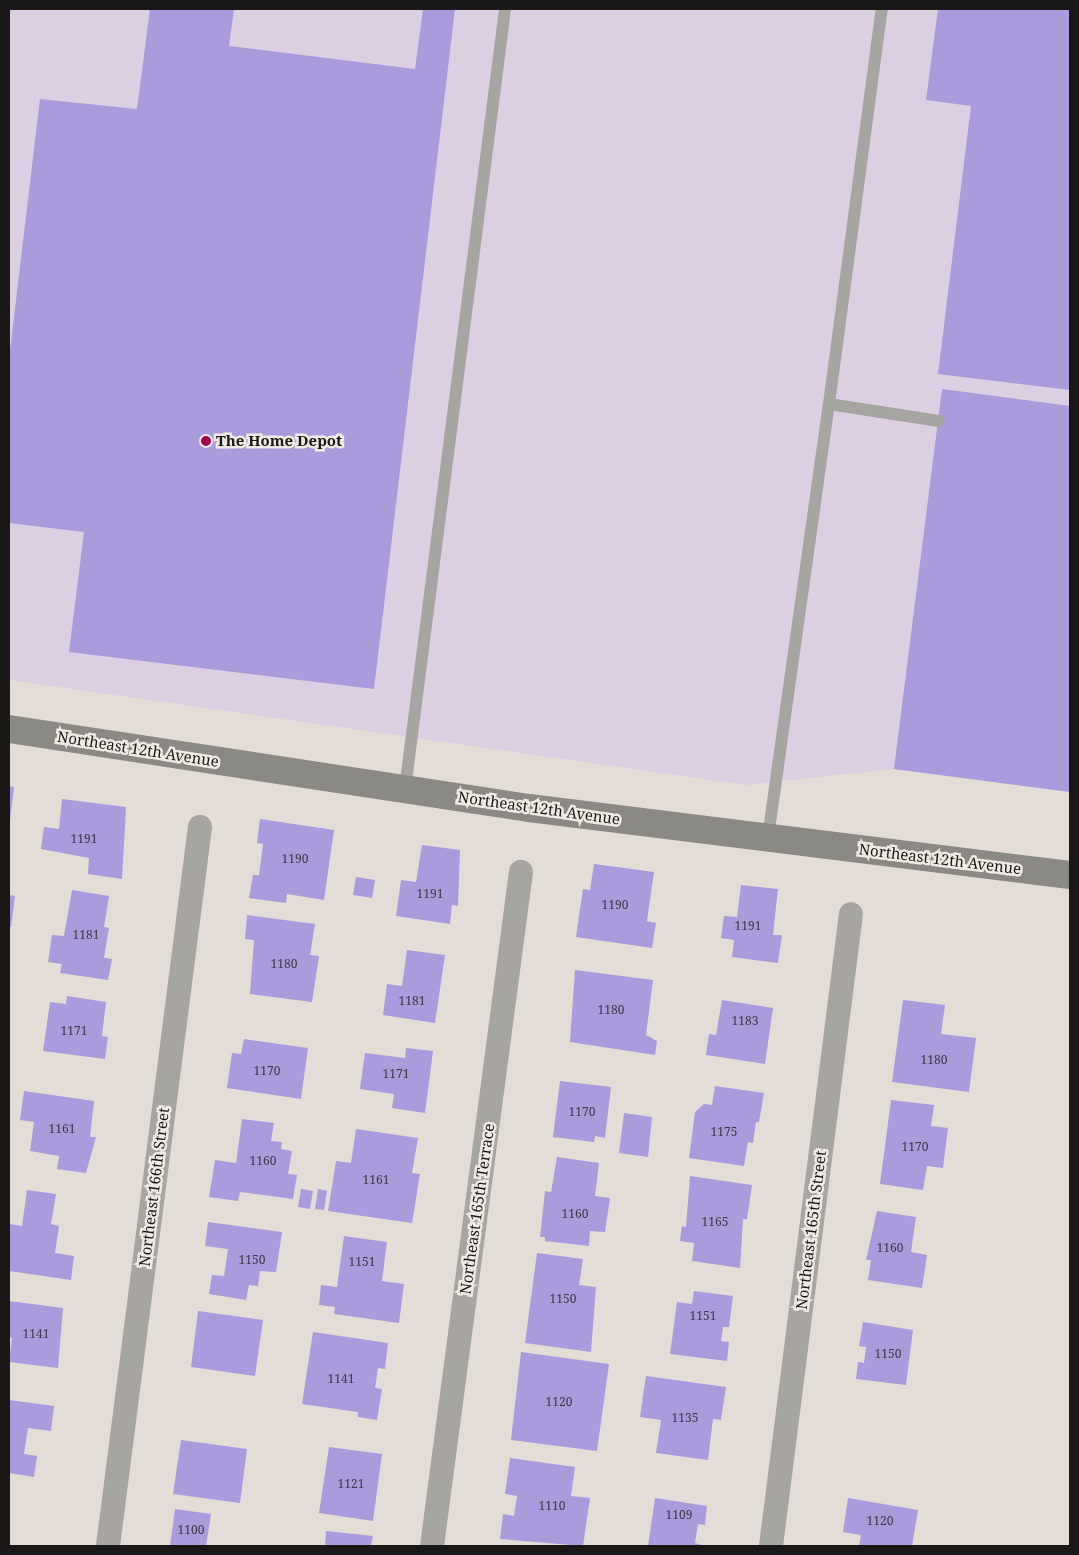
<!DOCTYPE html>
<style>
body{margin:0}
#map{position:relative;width:1079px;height:1555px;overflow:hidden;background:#e4ddd7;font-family:"Noto Serif",serif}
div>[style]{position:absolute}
.commercial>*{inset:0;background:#ddcfe2}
.building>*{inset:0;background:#a99bdc}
.lane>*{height:12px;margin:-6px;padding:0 6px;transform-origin:6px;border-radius:6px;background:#a6a5a1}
.street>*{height:24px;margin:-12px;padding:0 12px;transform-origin:12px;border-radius:12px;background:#a6a5a1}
.secondary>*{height:28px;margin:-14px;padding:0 14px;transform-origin:14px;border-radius:14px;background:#8a8983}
.dots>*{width:14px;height:14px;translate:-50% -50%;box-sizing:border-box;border:2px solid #f1eae4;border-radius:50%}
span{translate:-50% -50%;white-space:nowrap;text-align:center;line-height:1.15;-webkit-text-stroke:5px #f1eae4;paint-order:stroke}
.number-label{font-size:12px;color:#3e3948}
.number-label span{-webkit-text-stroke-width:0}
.poi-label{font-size:15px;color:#1a1816;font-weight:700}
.left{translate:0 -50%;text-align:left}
.street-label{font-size:15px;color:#1a1816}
.frame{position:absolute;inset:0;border:10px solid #1a1816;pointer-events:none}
</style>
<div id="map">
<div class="commercial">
<div style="clip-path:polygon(9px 9px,1070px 9px,1070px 792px,894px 769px,745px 785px,9px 680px)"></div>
</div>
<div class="building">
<div style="clip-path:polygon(150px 9px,234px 9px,229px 46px,415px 69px,423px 9px,455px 9px,374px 689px,69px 652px,84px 532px,9px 523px,9px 359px,40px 99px,137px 109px)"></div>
<div style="clip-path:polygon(938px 9px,1070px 9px,1070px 390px,938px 374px,971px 106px,926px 100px)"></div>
<div style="clip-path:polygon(942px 389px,1070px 406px,1070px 792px,894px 769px)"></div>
<div style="clip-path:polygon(9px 786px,14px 787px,10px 820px,9px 820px)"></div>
<div style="clip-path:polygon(62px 799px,126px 807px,122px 879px,88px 874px,89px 858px,41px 849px,44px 827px,59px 829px)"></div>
<div style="clip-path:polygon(260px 819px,334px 830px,324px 900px,287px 894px,286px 903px,249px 898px,253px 875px,259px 875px,263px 844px,257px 843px)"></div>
<div style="clip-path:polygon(422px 845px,460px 850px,458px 906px,452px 905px,450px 924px,396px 916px,401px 880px,416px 882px)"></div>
<div style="clip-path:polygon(594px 864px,654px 872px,647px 921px,656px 923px,652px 948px,576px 937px,583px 889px,590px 890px)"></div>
<div style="clip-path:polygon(356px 877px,375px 880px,372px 898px,353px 895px)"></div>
<div style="clip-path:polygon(741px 885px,778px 889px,773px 935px,782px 935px,778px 963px,732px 957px,734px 940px,721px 938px,724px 916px,737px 917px)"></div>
<div style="clip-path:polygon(72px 890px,109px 896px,104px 927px,109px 928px,104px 958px,112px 959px,108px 980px,60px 973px,62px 964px,48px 962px,52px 935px,64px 936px)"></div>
<div style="clip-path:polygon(9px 895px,15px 896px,11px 927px,9px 927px)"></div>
<div style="clip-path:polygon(247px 915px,315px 924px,310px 955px,319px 956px,312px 1002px,250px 994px,254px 940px,245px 939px)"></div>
<div style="clip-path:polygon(407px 950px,445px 955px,435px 1023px,383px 1015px,387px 984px,402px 986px)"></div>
<div style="clip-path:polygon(575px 970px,653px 980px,646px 1035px,657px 1041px,655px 1055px,570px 1042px)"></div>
<div style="clip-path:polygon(67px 996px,106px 1002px,102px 1036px,108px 1037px,105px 1059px,43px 1051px,50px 1002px,66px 1004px)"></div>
<div style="clip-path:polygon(722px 1000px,773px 1008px,765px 1064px,706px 1055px,709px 1034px,716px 1035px)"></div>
<div style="clip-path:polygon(903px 1000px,945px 1005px,941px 1034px,976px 1038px,969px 1092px,892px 1082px)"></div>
<div style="clip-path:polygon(244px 1039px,308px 1048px,301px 1099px,227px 1088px,232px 1053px,241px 1054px)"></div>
<div style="clip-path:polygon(406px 1048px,433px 1051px,425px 1113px,392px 1108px,394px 1094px,360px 1089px,365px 1053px,405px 1058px)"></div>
<div style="clip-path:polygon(560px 1081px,611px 1087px,605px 1138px,595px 1136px,594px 1142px,553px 1137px)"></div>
<div style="clip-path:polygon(715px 1086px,764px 1093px,759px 1122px,756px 1122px,753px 1143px,748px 1142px,744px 1166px,689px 1158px,695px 1112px,704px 1104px,712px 1105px)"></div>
<div style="clip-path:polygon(24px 1091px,94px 1101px,90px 1137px,96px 1137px,86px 1173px,57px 1169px,59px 1156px,30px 1151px,34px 1122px,20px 1120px)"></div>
<div style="clip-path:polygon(891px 1100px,934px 1105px,931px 1126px,948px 1128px,943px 1168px,927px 1166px,923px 1190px,880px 1184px)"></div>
<div style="clip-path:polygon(624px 1113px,652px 1117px,648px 1157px,619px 1153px)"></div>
<div style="clip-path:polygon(242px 1119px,274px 1123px,271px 1141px,282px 1142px,281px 1149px,292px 1151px,288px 1174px,297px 1175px,293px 1199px,240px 1192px,238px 1201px,209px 1197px,215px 1160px,236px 1163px)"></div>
<div style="clip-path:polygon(356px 1129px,418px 1138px,412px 1173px,420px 1174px,412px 1223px,328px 1211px,336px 1161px,351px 1163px)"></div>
<div style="clip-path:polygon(557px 1157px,599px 1163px,595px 1196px,610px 1198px,605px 1232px,590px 1231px,589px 1246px,545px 1241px,545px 1237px,540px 1237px,545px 1191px,551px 1192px)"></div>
<div style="clip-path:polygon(690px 1176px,752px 1185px,747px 1219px,743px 1219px,740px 1268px,692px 1261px,694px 1243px,680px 1241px,682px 1226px,686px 1227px)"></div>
<div style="clip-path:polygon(301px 1189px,313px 1191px,310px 1209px,298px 1207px)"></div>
<div style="clip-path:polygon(318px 1189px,327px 1191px,324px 1210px,315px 1209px)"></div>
<div style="clip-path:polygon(27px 1190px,56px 1194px,51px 1224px,59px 1226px,55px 1253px,74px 1256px,71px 1280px,9px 1271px,10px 1224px,22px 1226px)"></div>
<div style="clip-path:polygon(877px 1211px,916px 1217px,911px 1252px,927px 1255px,922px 1288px,868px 1280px,871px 1260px,866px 1260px)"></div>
<div style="clip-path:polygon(208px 1222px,282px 1232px,276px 1272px,260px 1271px,258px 1286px,249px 1285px,246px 1300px,209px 1294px,212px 1275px,224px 1276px,228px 1249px,205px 1246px)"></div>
<div style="clip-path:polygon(344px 1236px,387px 1242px,382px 1281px,404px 1284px,399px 1323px,334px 1314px,335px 1307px,319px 1305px,321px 1285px,337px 1287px)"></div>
<div style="clip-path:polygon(537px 1253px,583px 1259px,579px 1285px,596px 1287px,591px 1352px,525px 1343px)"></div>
<div style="clip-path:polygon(694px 1291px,733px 1296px,729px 1327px,723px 1327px,721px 1341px,729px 1342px,727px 1361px,670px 1354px,677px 1302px,692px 1304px)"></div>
<div style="clip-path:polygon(9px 1301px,63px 1308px,58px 1368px,9px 1362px,12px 1338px,9px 1337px)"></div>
<div style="clip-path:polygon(198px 1311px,263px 1320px,255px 1376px,191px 1367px)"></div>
<div style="clip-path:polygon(863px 1322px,913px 1330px,906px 1385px,856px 1379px,858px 1362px,864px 1363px,866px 1347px,859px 1346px)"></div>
<div style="clip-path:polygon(313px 1332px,388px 1343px,385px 1369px,378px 1368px,375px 1388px,382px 1389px,377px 1420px,358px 1417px,358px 1412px,302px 1404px)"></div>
<div style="clip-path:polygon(521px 1352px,609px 1364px,597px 1451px,511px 1440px)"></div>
<div style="clip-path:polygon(646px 1376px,726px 1387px,721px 1420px,713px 1419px,708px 1460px,656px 1453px,661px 1420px,640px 1417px)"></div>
<div style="clip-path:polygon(9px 1400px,54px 1406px,51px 1431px,28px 1428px,24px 1454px,37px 1456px,34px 1477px,9px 1473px)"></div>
<div style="clip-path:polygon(181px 1440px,247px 1449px,240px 1503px,173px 1494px)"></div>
<div style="clip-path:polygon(329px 1447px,382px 1454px,373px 1521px,319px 1513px)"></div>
<div style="clip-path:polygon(510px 1458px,575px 1467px,571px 1496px,590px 1498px,583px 1546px,500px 1539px,503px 1514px,514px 1516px,517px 1496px,505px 1494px)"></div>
<div style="clip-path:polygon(655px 1498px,707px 1506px,705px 1525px,698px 1524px,695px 1543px,705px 1546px,648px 1546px)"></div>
<div style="clip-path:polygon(848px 1498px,918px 1510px,912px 1546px,859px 1546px,861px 1535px,843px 1532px)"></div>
<div style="clip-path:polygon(175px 1509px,211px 1514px,206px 1546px,170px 1546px)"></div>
<div style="clip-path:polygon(326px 1531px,373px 1536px,371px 1546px,325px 1546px)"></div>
</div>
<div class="lane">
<div style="left:829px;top:404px;width:399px;rotate:-82.4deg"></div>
<div style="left:405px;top:789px;width:786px;rotate:-82.69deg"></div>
<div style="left:768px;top:837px;width:437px;rotate:-82deg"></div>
<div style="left:829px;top:404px;width:111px;rotate:8.8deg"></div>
</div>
<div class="street">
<div style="left:108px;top:1546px;width:725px;rotate:-82.71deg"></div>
<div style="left:432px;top:1546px;width:680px;rotate:-82.48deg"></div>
<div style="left:771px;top:1546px;width:637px;rotate:-82.79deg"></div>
</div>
<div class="secondary">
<div style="left:9px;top:729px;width:526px;rotate:8.64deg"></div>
<div style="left:529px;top:808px;width:545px;rotate:7.06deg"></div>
</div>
<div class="dots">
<div style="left:206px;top:441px;background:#a00548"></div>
</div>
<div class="number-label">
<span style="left:84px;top:839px">1191</span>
<span style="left:295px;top:859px">1190</span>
<span style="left:430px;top:894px">1191</span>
<span style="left:615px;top:905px">1190</span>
<span style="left:748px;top:926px">1191</span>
<span style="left:86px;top:935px">1181</span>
<span style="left:284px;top:964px">1180</span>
<span style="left:412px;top:1001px">1181</span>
<span style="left:611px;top:1010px">1180</span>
<span style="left:745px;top:1021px">1183</span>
<span style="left:74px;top:1031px">1171</span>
<span style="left:934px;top:1060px">1180</span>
<span style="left:267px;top:1071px">1170</span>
<span style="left:396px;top:1074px">1171</span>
<span style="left:582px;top:1112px">1170</span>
<span style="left:62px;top:1129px">1161</span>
<span style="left:724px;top:1132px">1175</span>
<span style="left:915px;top:1147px">1170</span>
<span style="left:263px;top:1161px">1160</span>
<span style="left:376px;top:1180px">1161</span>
<span style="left:575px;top:1214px">1160</span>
<span style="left:715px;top:1222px">1165</span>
<span style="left:890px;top:1248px">1160</span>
<span style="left:252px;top:1260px">1150</span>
<span style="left:362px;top:1262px">1151</span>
<span style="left:563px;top:1299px">1150</span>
<span style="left:703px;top:1316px">1151</span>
<span style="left:36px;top:1334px">1141</span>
<span style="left:888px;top:1354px">1150</span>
<span style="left:341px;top:1379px">1141</span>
<span style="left:559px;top:1402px">1120</span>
<span style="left:685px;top:1418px">1135</span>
<span style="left:351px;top:1484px">1121</span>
<span style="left:552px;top:1506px">1110</span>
<span style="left:679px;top:1515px">1109</span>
<span style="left:880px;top:1521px">1120</span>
<span style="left:191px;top:1530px">1100</span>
</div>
<div class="poi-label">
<span class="left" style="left:216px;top:441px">The Home Depot</span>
</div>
<div class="street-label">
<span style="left:138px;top:749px;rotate:9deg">Northeast 12th Avenue</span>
<span style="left:539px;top:808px;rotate:8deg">Northeast 12th Avenue</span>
<span style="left:940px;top:859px;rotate:7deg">Northeast 12th Avenue</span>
<span style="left:154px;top:1187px;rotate:-83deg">Northeast 166th Street</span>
<span style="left:477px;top:1209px;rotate:-82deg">Northeast 165th Terrace</span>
<span style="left:811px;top:1230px;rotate:-83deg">Northeast 165th Street</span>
</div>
<div class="frame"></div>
</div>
